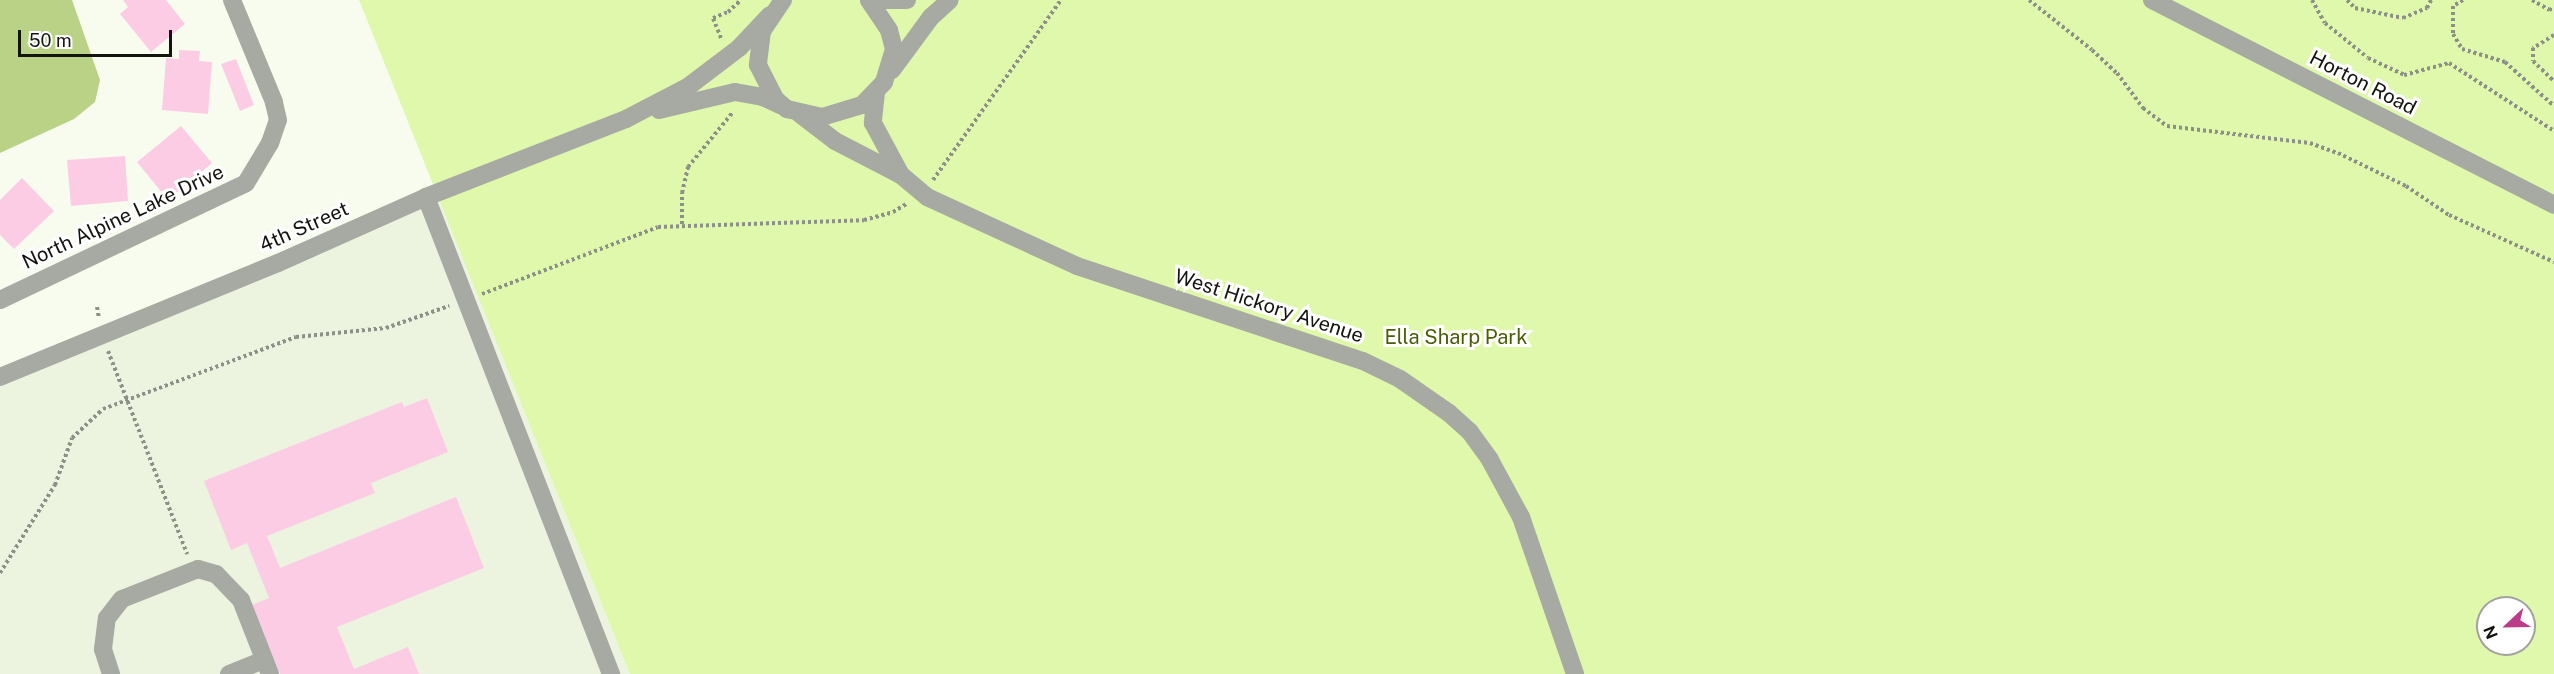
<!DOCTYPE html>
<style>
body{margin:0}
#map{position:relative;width:2554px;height:674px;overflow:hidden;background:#f7fcef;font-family:"Public Sans",sans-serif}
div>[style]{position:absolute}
.built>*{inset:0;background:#ecf3df}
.green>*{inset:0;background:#dff8ab}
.water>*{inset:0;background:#bad286}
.building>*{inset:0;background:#fccce4}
.path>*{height:4px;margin-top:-2px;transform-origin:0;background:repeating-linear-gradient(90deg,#8c9087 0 3px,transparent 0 6px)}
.minor>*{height:18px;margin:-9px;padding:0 9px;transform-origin:9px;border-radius:9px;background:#a7a9a3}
span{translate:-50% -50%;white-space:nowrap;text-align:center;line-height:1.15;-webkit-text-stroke:6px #fff;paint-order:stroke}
.street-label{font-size:20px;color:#131410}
.park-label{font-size:20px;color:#4a5d07}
.north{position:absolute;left:2476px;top:596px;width:60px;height:60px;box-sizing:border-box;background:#fff;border:2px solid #a1a19f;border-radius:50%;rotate:248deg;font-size:16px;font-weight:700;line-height:24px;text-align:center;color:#131410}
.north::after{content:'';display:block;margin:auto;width:21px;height:27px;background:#bb3d89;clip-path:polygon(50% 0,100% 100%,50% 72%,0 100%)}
.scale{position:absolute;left:18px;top:30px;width:154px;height:27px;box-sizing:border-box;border:3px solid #131410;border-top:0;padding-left:8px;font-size:18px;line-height:21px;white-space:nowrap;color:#131410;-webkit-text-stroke:4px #fff;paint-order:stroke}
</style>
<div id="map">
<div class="built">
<div style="clip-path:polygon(439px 193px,630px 674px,0 674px,0 383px)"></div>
</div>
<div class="green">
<div style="clip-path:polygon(evenodd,359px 0,2554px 0,2554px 674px,630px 674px,359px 0,2488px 608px,2524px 608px,2524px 644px,2488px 644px,2488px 608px)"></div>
</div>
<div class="water">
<div style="clip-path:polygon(0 0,72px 0,100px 80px,95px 102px,74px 119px,0 153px)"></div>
</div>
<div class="building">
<div style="clip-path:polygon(123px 0,166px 0,185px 24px,151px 52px,120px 14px,128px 7px)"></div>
<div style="clip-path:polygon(179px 50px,200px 51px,199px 61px,212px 62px,208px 114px,162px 110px,166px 58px,179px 59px)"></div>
<div style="clip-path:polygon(236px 59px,254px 105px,240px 111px,221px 64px)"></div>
<div style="clip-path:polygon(181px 126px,212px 163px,168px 200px,137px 162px)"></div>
<div style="clip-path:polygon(125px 156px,128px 201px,71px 206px,67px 160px)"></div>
<div style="clip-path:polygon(22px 178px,54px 211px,14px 249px,0 235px,0 200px)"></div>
<div style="clip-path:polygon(427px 398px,448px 452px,371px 483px,375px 493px,267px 536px,280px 568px,456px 497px,484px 568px,337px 627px,354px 669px,408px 647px,419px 674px,280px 674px,252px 605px,269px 598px,247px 543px,231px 550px,204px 481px,402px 402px,404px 407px)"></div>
</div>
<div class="path">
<div style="left:2029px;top:0;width:80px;rotate:38.4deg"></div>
<div style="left:2092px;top:50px;width:34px;rotate:43deg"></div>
<div style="left:2117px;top:73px;width:44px;rotate:53.4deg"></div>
<div style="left:2143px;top:108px;width:30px;rotate:37deg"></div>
<div style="left:2167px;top:126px;width:144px;rotate:6.8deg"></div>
<div style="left:2310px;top:143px;width:30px;rotate:20deg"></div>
<div style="left:2338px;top:153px;width:76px;rotate:25.9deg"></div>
<div style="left:2406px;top:186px;width:52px;rotate:34deg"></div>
<div style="left:2449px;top:215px;width:115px;rotate:24.1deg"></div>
<div style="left:2312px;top:0;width:26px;rotate:61deg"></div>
<div style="left:2325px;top:23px;width:55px;rotate:39.1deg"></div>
<div style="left:2368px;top:58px;width:40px;rotate:25deg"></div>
<div style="left:2404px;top:75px;width:47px;rotate:-14.9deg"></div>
<div style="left:2449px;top:63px;width:125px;rotate:32.9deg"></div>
<div style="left:2347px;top:0;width:11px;rotate:45deg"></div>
<div style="left:2355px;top:8px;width:49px;rotate:11.8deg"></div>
<div style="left:2403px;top:18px;width:26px;rotate:-23deg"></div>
<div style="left:2427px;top:8px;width:9px;rotate:-63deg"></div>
<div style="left:2463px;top:0;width:12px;rotate:149deg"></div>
<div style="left:2453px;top:6px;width:28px;rotate:90deg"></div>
<div style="left:2453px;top:34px;width:17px;rotate:59deg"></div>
<div style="left:2462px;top:49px;width:45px;rotate:16.8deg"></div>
<div style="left:2505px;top:62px;width:66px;rotate:41.9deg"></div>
<div style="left:2532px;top:0;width:20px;rotate:30deg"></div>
<div style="left:2549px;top:10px;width:5px;rotate:-22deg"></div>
<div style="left:2554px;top:35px;width:25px;rotate:148deg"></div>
<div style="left:2533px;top:48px;width:13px;rotate:90deg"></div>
<div style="left:2533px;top:61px;width:29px;rotate:44deg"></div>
<div style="left:721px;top:38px;width:22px;rotate:-112deg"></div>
<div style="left:713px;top:18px;width:16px;rotate:-22deg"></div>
<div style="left:728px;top:12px;width:18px;rotate:-43deg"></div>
<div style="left:933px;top:180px;width:221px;rotate:-54.6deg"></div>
<div style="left:682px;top:224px;width:31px;rotate:-90deg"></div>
<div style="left:682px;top:193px;width:27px;rotate:-77deg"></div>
<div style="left:688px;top:167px;width:71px;rotate:-50.7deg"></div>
<div style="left:482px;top:294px;width:188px;rotate:-20.8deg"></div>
<div style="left:658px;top:227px;width:206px;rotate:-1.9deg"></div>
<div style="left:864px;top:220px;width:30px;rotate:-15deg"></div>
<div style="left:893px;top:212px;width:17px;rotate:-31deg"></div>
<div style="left:97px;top:307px;width:11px;rotate:80deg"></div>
<div style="left:108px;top:351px;width:218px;rotate:68.7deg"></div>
<div style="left:0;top:573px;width:104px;rotate:-58deg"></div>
<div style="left:55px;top:485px;width:50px;rotate:-70.1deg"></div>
<div style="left:72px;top:438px;width:42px;rotate:-43.1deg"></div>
<div style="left:103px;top:409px;width:206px;rotate:-20.5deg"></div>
<div style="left:296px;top:337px;width:90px;rotate:-5.7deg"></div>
<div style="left:386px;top:328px;width:67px;rotate:-19.2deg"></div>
</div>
<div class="minor">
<div style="left:783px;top:0;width:37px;rotate:124deg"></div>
<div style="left:762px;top:31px;width:34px;rotate:97deg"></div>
<div style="left:758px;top:65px;width:38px;rotate:63deg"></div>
<div style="left:775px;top:99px;width:16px;rotate:40deg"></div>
<div style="left:787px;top:109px;width:36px;rotate:13deg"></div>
<div style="left:822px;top:117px;width:42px;rotate:-16.7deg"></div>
<div style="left:862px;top:105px;width:32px;rotate:-46deg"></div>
<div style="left:884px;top:82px;width:34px;rotate:-73deg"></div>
<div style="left:894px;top:49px;width:20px;rotate:-105deg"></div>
<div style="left:889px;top:30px;width:36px;rotate:-124deg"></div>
<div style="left:884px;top:0;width:23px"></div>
<div style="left:2152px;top:0;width:451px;rotate:27deg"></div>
<div style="left:892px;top:70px;width:66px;rotate:-53.7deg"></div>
<div style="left:931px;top:17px;width:25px;rotate:-42deg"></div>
<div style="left:876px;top:92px;width:31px;rotate:96deg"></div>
<div style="left:873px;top:123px;width:59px;rotate:61.7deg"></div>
<div style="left:659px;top:110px;width:78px;rotate:-13.3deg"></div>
<div style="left:735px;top:92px;width:28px;rotate:10deg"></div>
<div style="left:763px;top:97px;width:19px;rotate:25deg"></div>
<div style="left:800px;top:114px;width:44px;rotate:37.6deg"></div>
<div style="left:835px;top:141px;width:74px;rotate:27.3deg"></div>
<div style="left:901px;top:175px;width:34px;rotate:40deg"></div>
<div style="left:927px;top:197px;width:165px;rotate:24.7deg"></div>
<div style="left:1077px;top:266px;width:301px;rotate:18.4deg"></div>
<div style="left:1363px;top:361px;width:41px;rotate:25.9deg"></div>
<div style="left:1400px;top:379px;width:60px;rotate:34.8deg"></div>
<div style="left:1449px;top:413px;width:28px;rotate:42deg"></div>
<div style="left:1470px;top:432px;width:34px;rotate:54deg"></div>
<div style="left:1490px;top:460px;width:65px;rotate:61.5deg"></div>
<div style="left:1521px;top:517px;width:166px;rotate:71deg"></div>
<div style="left:426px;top:197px;width:512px;rotate:68.8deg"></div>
<div style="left:0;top:300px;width:272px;rotate:-25.4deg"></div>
<div style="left:246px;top:183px;width:47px;rotate:-59deg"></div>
<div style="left:270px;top:143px;width:24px;rotate:-71deg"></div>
<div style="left:278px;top:120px;width:18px;rotate:-103deg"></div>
<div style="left:274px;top:102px;width:110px;rotate:-112.4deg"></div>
<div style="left:0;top:377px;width:300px;rotate:-22.3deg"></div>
<div style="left:278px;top:263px;width:162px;rotate:-24deg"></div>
<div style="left:426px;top:197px;width:215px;rotate:-21.3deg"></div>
<div style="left:626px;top:119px;width:71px;rotate:-27.6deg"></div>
<div style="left:689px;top:86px;width:63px;rotate:-37.2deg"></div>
<div style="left:739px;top:48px;width:45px;rotate:-46.8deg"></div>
<div style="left:111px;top:674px;width:26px;rotate:-108deg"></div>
<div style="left:103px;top:649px;width:31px;rotate:-83deg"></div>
<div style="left:107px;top:618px;width:24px;rotate:-52deg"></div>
<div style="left:122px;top:599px;width:82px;rotate:-21.5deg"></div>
<div style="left:198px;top:569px;width:19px;rotate:16deg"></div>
<div style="left:216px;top:574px;width:36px;rotate:46deg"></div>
<div style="left:241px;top:600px;width:79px;rotate:68.6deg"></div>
<div style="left:229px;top:674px;width:38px;rotate:-22deg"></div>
</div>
<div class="street-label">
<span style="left:2363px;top:83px;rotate:27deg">Horton Road</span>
<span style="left:123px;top:217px;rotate:-25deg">North Alpine Lake Drive</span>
<span style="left:304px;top:227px;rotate:-24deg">4th Street</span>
<span style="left:1269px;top:306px;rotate:18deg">West Hickory Avenue</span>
</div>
<div class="park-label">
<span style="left:1456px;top:337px">Ella Sharp Park</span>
</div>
<div class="north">N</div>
<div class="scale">50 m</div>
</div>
